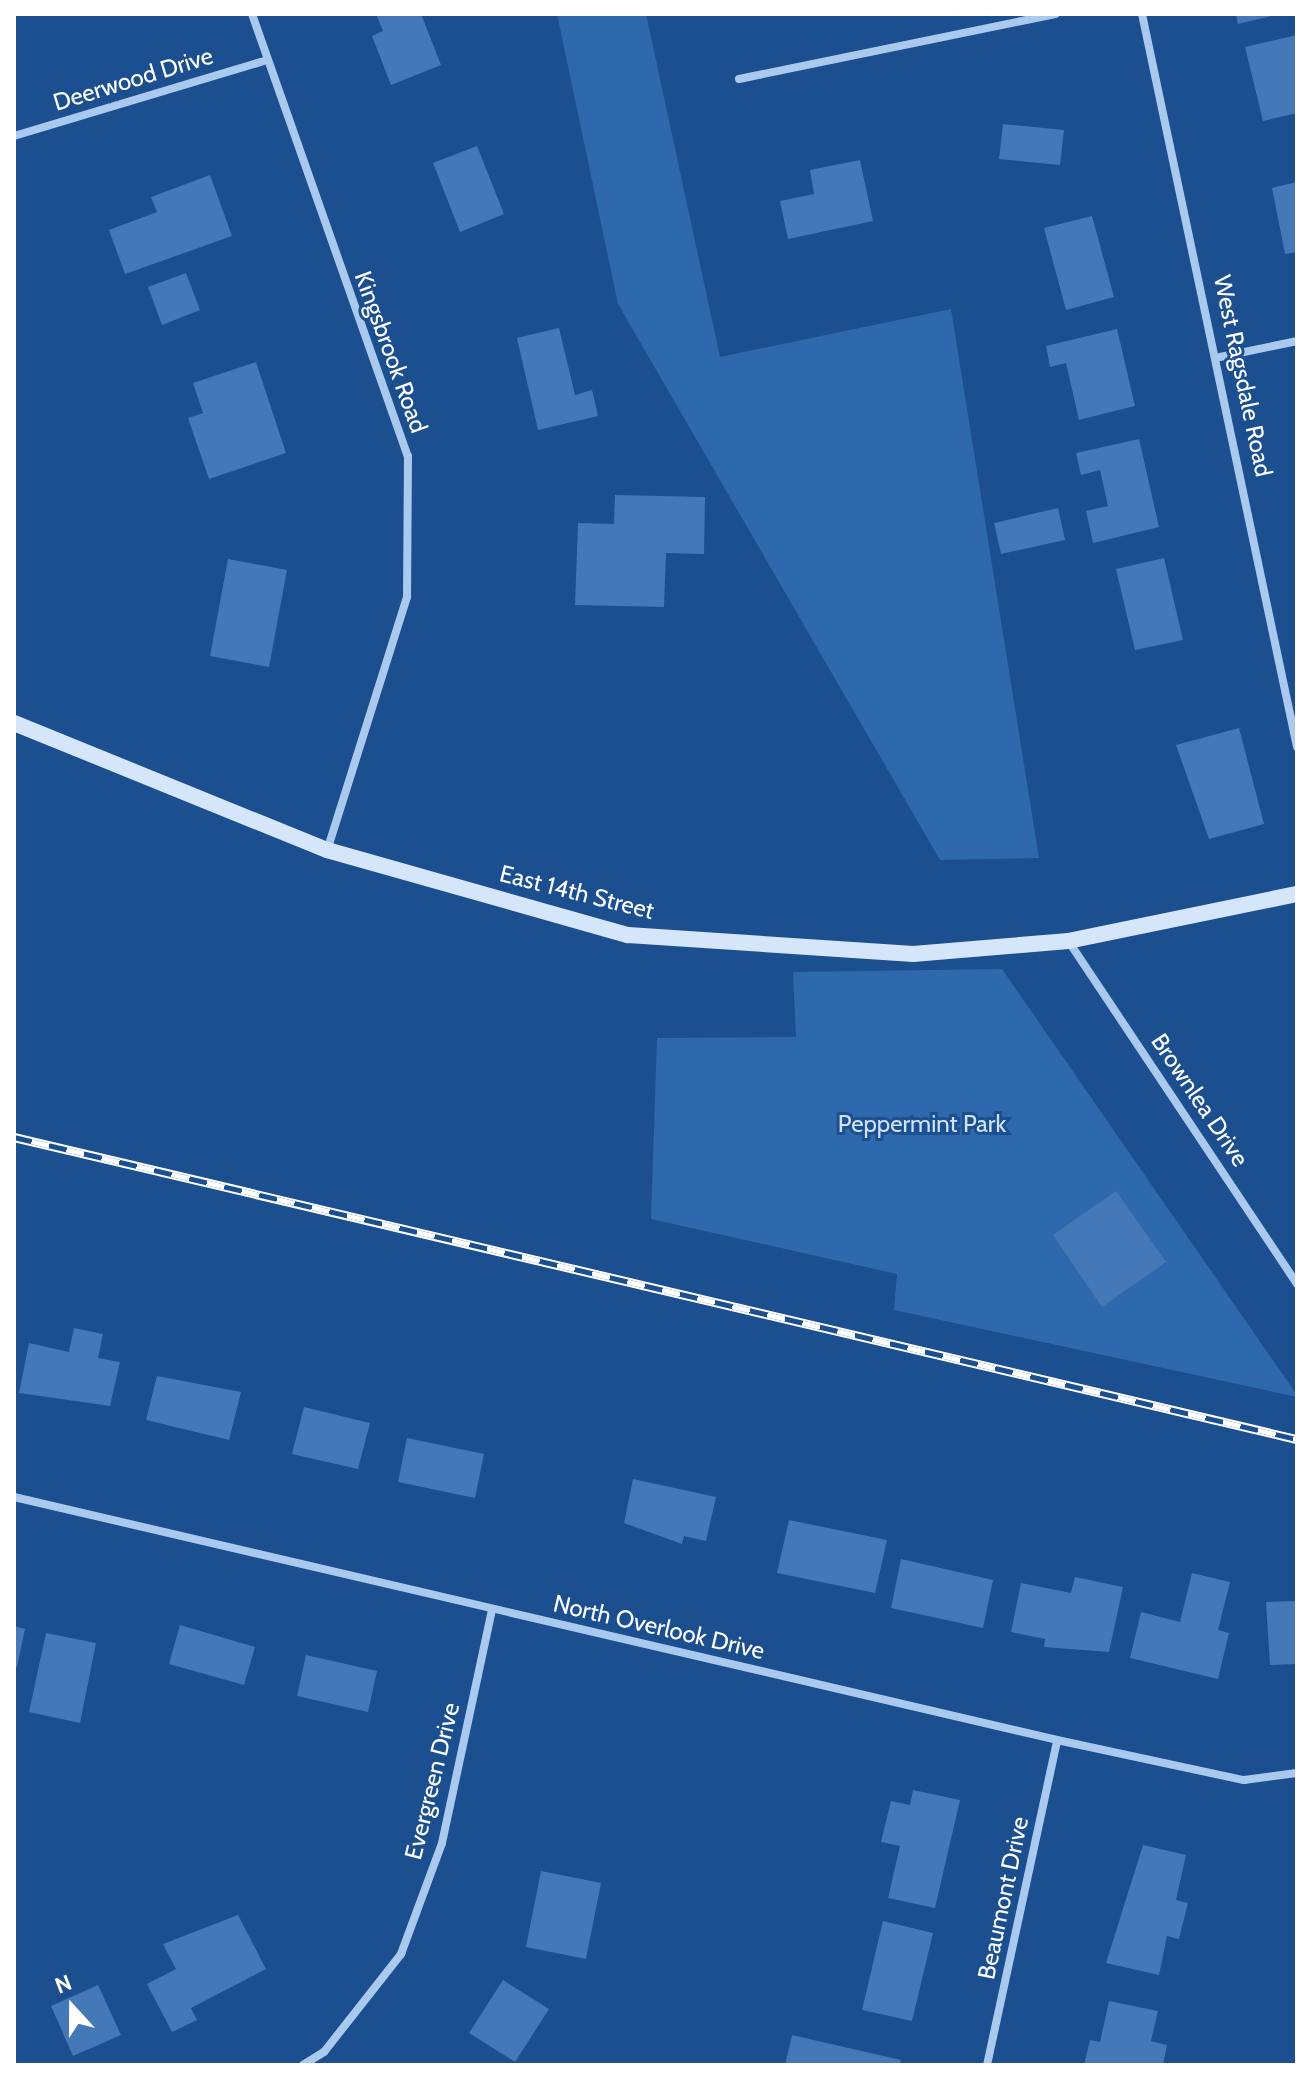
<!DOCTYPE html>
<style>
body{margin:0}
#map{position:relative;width:1311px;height:2079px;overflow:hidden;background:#1b4f8f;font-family:Cabin,sans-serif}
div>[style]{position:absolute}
.green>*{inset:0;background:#2e69ad}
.building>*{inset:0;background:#4478b7}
.street>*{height:8px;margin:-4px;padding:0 4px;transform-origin:4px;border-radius:4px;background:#a9c9ee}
.secondary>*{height:16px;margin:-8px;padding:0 8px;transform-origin:8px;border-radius:8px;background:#d6e6fa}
.rail>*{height:9px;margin-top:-4.5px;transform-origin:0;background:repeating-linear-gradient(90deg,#1b4f8f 0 18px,#fff 0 36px);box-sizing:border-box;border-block:2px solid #fff}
span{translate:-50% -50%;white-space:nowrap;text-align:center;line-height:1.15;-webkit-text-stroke:6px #1b4f8f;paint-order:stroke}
.street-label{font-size:24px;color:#fff}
.park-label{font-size:24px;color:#cfe3fa}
.frame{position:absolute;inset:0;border:16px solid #fff;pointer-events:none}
.north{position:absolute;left:32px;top:1967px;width:80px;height:80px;-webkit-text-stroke:6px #1b4f8f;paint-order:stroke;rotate:339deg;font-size:22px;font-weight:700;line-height:32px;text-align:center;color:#fff}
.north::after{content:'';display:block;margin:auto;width:28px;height:36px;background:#fff;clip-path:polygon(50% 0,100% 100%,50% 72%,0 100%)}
</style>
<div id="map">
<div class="green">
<div style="clip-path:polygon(557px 14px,646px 14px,720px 357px,951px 309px,1039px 858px,940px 860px,618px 304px)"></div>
<div style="clip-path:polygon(1002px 969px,1297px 1395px,1297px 1397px,894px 1310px,897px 1274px,651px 1219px,657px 1038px,796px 1037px,793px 972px)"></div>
</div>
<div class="building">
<div style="clip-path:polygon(376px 14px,421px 14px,441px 65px,391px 85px,372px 36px,383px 31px)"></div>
<div style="clip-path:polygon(1236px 14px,1276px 14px,1276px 15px,1238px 24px)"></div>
<div style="clip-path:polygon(1297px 35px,1297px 113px,1263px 121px,1245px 47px)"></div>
<div style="clip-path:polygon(1003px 124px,1064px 130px,1060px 165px,999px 159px)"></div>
<div style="clip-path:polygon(477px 146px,504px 214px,460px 232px,433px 163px)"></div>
<div style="clip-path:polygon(860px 160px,873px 221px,788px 239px,780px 201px,814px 194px,810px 170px)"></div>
<div style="clip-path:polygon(210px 175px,232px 236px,125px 274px,109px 230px,157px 212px,151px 197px)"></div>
<div style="clip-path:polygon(1297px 182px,1297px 252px,1285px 254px,1272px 188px)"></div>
<div style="clip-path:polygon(1092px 216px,1114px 297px,1066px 310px,1044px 228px)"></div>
<div style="clip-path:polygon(186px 273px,200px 310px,162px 325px,148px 287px)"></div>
<div style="clip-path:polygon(559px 328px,575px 395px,592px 390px,598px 416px,538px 430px,517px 338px)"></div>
<div style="clip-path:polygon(1117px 329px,1135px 406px,1079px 420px,1066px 363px,1050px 367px,1046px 346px)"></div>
<div style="clip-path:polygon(256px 362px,286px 453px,209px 479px,188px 418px,203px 413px,193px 383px)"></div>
<div style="clip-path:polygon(1139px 439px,1159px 527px,1093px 543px,1086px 511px,1108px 506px,1100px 470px,1081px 475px,1076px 453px)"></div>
<div style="clip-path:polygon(615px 495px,705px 497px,704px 554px,666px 553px,664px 607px,575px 605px,578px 523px,614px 524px)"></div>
<div style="clip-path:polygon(1058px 508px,1065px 540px,1001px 554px,994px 523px)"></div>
<div style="clip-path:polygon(1164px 558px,1183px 640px,1135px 650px,1116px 569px)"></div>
<div style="clip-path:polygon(228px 559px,287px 570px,269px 667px,210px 656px)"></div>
<div style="clip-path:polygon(1239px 728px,1264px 824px,1209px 839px,1176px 745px)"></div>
<div style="clip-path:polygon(1116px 1191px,1166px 1262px,1102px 1307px,1053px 1235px)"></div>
<div style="clip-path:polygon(74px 1328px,103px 1334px,98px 1358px,120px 1362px,110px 1406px,19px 1393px,29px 1343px,69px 1352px)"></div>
<div style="clip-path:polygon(157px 1376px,241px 1392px,229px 1440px,146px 1420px)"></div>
<div style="clip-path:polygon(304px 1407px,370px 1423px,358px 1469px,292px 1454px)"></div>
<div style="clip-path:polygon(407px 1438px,484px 1454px,475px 1498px,398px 1482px)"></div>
<div style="clip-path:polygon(633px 1479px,716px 1497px,706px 1541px,684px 1536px,682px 1544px,624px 1523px)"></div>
<div style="clip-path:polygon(789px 1520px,887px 1540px,875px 1593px,777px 1573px)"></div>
<div style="clip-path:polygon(901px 1559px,993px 1580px,983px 1628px,891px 1608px)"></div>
<div style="clip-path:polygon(1192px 1573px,1230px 1582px,1218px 1630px,1229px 1633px,1218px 1679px,1130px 1658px,1141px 1612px,1180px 1622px)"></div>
<div style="clip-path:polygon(1075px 1577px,1123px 1587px,1109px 1652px,1044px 1647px,1045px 1639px,1011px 1632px,1021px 1583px,1071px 1593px)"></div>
<div style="clip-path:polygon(1297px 1601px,1297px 1664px,1270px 1665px,1266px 1602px)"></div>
<div style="clip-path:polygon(180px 1625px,255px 1647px,244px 1685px,169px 1664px)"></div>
<div style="clip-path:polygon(14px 1626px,25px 1629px,17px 1667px,14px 1666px)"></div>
<div style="clip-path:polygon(46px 1633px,96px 1643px,80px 1723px,29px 1712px)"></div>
<div style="clip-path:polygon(306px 1655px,377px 1671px,368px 1712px,297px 1696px)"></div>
<div style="clip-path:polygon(913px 1790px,960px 1800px,935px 1908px,888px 1898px,900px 1846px,881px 1842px,891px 1801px,910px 1805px)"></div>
<div style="clip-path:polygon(1143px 1845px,1186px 1855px,1176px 1900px,1188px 1903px,1179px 1939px,1167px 1936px,1159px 1975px,1106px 1963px)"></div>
<div style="clip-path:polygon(541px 1871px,601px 1883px,586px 1959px,526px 1947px)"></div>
<div style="clip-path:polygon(238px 1915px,266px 1969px,191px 2008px,197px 2020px,172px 2032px,147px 1984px,176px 1969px,163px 1944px)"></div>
<div style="clip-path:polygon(883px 1921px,933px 1933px,912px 2021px,862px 2010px)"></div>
<div style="clip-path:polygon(503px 1980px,549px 2009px,515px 2062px,469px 2033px)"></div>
<div style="clip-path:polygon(98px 1985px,121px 2035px,73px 2056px,51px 2006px)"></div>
<div style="clip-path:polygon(1109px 2001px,1158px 2011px,1151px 2041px,1167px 2045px,1163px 2065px,1084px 2065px,1090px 2040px,1100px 2042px)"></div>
<div style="clip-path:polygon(792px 2035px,901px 2060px,900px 2065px,785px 2065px)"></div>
</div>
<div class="street">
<div style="left:252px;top:14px;width:469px;rotate:70.6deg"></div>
<div style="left:408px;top:456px;width:141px;rotate:90.4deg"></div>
<div style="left:407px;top:597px;width:265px;rotate:107.5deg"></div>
<div style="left:1142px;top:14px;width:749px;rotate:78.06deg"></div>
<div style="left:739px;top:79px;width:323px;rotate:-11.6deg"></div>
<div style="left:14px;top:136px;width:261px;rotate:-16.7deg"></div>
<div style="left:1220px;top:357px;width:79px;rotate:-11.7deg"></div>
<div style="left:1069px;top:942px;width:411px;rotate:56.3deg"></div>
<div style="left:14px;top:1497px;width:1071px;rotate:13.11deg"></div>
<div style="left:1057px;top:1740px;width:191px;rotate:12.1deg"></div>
<div style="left:1244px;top:1780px;width:53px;rotate:-7.5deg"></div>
<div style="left:303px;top:2065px;width:25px;rotate:-32deg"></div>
<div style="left:324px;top:2052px;width:125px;rotate:-51.8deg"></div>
<div style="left:401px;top:1954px;width:118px;rotate:-69.7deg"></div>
<div style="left:442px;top:1843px;width:239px;rotate:-77.9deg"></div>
<div style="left:987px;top:2065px;width:332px;rotate:-77.8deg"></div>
</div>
<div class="secondary">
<div style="left:14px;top:723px;width:338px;rotate:22.1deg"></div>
<div style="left:327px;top:850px;width:313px;rotate:15.8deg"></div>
<div style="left:628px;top:935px;width:286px;rotate:3.8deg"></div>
<div style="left:913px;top:954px;width:156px;rotate:-4.8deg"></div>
<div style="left:1068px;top:941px;width:234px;rotate:-11.6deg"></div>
</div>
<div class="rail">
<div style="left:14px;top:1137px;width:1318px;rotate:13.25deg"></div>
</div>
<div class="street-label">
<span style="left:133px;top:79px;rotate:-17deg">Deerwood Drive</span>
<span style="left:391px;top:352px;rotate:70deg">Kingsbrook Road</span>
<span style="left:1243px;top:376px;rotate:78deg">West Ragsdale Road</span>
<span style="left:577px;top:892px;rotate:14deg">East 14th Street</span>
<span style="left:1200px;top:1100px;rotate:56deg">Brownlea Drive</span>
<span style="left:659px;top:1627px;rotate:13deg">North Overlook Drive</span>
<span style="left:432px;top:1781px;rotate:-76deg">Evergreen Drive</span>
<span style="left:1003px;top:1898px;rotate:-78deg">Beaumont Drive</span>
</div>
<div class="park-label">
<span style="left:922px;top:1124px">Peppermint Park</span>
</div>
<div class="frame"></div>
<div class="north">N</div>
</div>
